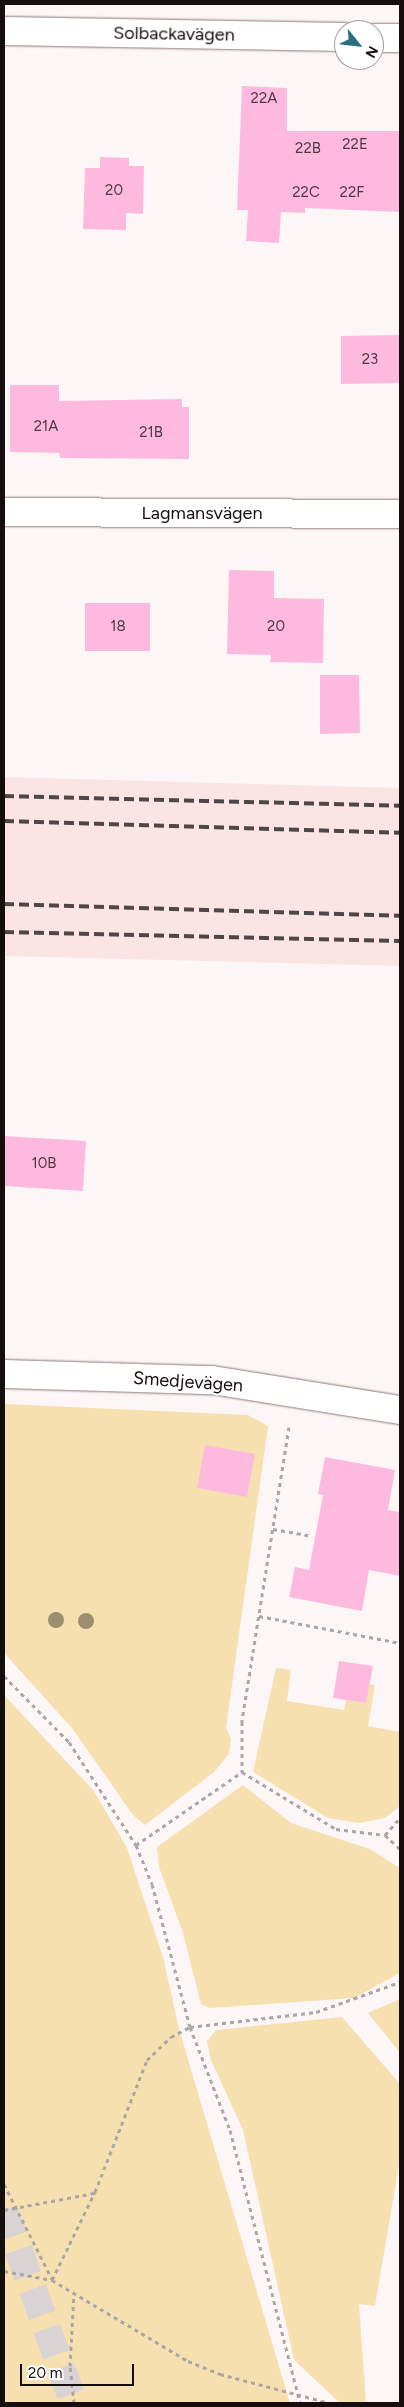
<!DOCTYPE html>
<meta charset="utf-8">
<style>
body{margin:0}
#map{position:relative;width:404px;height:2407px;overflow:hidden;background:#fcf6f6;font-family:Figtree,sans-serif}
div>[style]{position:absolute}
.built>*{inset:0;background:#fbe5e4}
.green>*{inset:0;background:#f7e0b0}
.building>*{inset:0;background:#febade}
.highway-tunnel>*{height:28px;margin-top:-14px;transform-origin:0;background:repeating-linear-gradient(90deg,#dad3d3 0 28px,transparent 0 42px)}
.path>*{height:3px;margin-top:-1.5px;transform-origin:0;background:repeating-linear-gradient(90deg,#ada6a6 0 4px,transparent 0 8px)}
.roads{filter:drop-shadow(0 0 1px #907776) drop-shadow(0 0 1px #907776)}
.minor>*{height:28px;margin:-14px;padding:0 14px;transform-origin:14px;border-radius:14px;background:#fff}
.rail>*{height:4px;margin-top:-2px;transform-origin:0;background:repeating-linear-gradient(90deg,#4f4747 0 10px,transparent 0 15px)}
.trees>*{width:16px;height:16px;margin:-8px;border-radius:50%;background:#9c8f70}
span{translate:-50% -50%;white-space:nowrap;text-align:center;line-height:1.15;-webkit-text-stroke:4px #fff;paint-order:stroke}
.number-label{font-size:15px;color:#503841}
.number-label span{-webkit-text-stroke-width:0}
.street-label{font-size:18px;color:#160d0d}
.frame{position:absolute;inset:0;border:5px solid #160d0d;pointer-events:none}
.north{position:absolute;left:334px;top:20px;width:50px;height:50px;box-sizing:border-box;background:#fff;border:1px solid #a29e9e;border-radius:50%;rotate:119deg;font-size:14px;font-weight:700;line-height:20px;text-align:center;color:#160d0d}
.north::after{content:'';display:block;margin:auto;width:18px;height:22px;background:#2a707e;clip-path:polygon(50% 0,100% 100%,50% 72%,0 100%)}
.scale{position:absolute;left:20px;top:2364px;width:114px;height:22px;box-sizing:border-box;border:2px solid #160d0d;border-top:0;padding-left:6px;font-size:15px;line-height:18px;white-space:nowrap;color:#160d0d;-webkit-text-stroke:4px #fff;paint-order:stroke}
</style>
<div id="map">
<div class="built">
<div style="clip-path:polygon(4px 777px,400px 788px,400px 966px,4px 956px)"></div>
</div>
<div class="green">
<div style="clip-path:polygon(4px 1404px,248px 1415px,268px 1426px,226px 1728px,231px 1739px,229px 1754px,214px 1772px,145px 1825px,133px 1815px,72px 1728px,4px 1653px)"></div>
<div style="clip-path:polygon(276px 1668px,291px 1670px,287px 1701px,344px 1710px,350px 1681px,375px 1685px,368px 1726px,400px 1732px,400px 1806px,385px 1818px,359px 1823px,328px 1818px,253px 1772px)"></div>
<div style="clip-path:polygon(4px 1695px,94px 1791px,127px 1848px,163px 1957px,179px 2029px,290px 2403px,4px 2403px)"></div>
<div style="clip-path:polygon(243px 1785px,291px 1823px,370px 1849px,400px 1868px,400px 1973px,354px 1998px,210px 2008px,201px 2004px,183px 1933px,159px 1867px,157px 1847px)"></div>
<div style="clip-path:polygon(400px 1999px,400px 2053px,368px 2013px)"></div>
<div style="clip-path:polygon(342px 2017px,400px 2084px,400px 2159px,375px 2306px,359px 2304px,366px 2403px,340px 2403px,294px 2360px,243px 2130px,211px 2060px,207px 2041px,216px 2030px)"></div>
</div>
<div class="building">
<div style="clip-path:polygon(242px 86px,287px 88px,287px 131px,400px 131px,400px 212px,305px 208px,305px 213px,281px 212px,279px 243px,246px 241px,248px 210px,237px 210px)"></div>
<div style="clip-path:polygon(100px 157px,129px 158px,129px 166px,144px 166px,143px 214px,126px 213px,126px 230px,83px 229px,85px 168px,100px 168px)"></div>
<div style="clip-path:polygon(400px 335px,400px 383px,341px 384px,341px 336px)"></div>
<div style="clip-path:polygon(10px 385px,59px 385px,59px 401px,182px 399px,182px 407px,189px 407px,189px 459px,60px 458px,59px 453px,10px 452px)"></div>
<div style="clip-path:polygon(229px 570px,274px 571px,274px 598px,324px 599px,323px 663px,270px 662px,271px 655px,227px 654px)"></div>
<div style="clip-path:polygon(85px 603px,150px 603px,150px 651px,85px 651px)"></div>
<div style="clip-path:polygon(320px 675px,359px 675px,360px 733px,320px 734px)"></div>
<div style="clip-path:polygon(4px 1136px,86px 1141px,83px 1191px,4px 1186px)"></div>
<div style="clip-path:polygon(205px 1445px,255px 1454px,247px 1497px,197px 1488px)"></div>
<div style="clip-path:polygon(325px 1457px,395px 1470px,388px 1510px,400px 1512px,400px 1576px,369px 1570px,362px 1611px,289px 1597px,295px 1567px,309px 1570px,323px 1495px,318px 1494px)"></div>
<div style="clip-path:polygon(339px 1661px,373px 1666px,366px 1703px,333px 1698px)"></div>
</div>
<div class="highway-tunnel">
<div style="left:4px;top:2210px;width:205px;rotate:70.1deg"></div>
</div>
<div class="path">
<div style="left:289px;top:1427px;width:299px;rotate:99.1deg"></div>
<div style="left:242px;top:1722px;width:50px;rotate:90deg"></div>
<div style="left:242px;top:1772px;width:110px;rotate:31.2deg"></div>
<div style="left:336px;top:1829px;width:49px;rotate:7deg"></div>
<div style="left:385px;top:1835px;width:21px;rotate:43deg"></div>
<div style="left:273px;top:1529px;width:36px;rotate:10deg"></div>
<div style="left:259px;top:1616px;width:144px;rotate:10.8deg"></div>
<div style="left:4px;top:1676px;width:93px;rotate:45.4deg"></div>
<div style="left:69px;top:1742px;width:123px;rotate:57deg"></div>
<div style="left:136px;top:1845px;width:42px;rotate:67.7deg"></div>
<div style="left:152px;top:1884px;width:148px;rotate:75.1deg"></div>
<div style="left:190px;top:2027px;width:110px;rotate:68.8deg"></div>
<div style="left:230px;top:2130px;width:282px;rotate:75.6deg"></div>
<div style="left:385px;top:1835px;width:23px;rotate:-49deg"></div>
<div style="left:136px;top:1845px;width:129px;rotate:-34.6deg"></div>
<div style="left:4px;top:2184px;width:106px;rotate:63.2deg"></div>
<div style="left:4px;top:2210px;width:92px;rotate:-10.7deg"></div>
<div style="left:4px;top:2271px;width:49px;rotate:10.6deg"></div>
<div style="left:52px;top:2280px;width:158px;rotate:30.8deg"></div>
<div style="left:188px;top:2361px;width:35px;rotate:22deg"></div>
<div style="left:220px;top:2374px;width:114px;rotate:14.8deg"></div>
<div style="left:52px;top:2280px;width:98px;rotate:-64deg"></div>
<div style="left:95px;top:2192px;width:142px;rotate:-68.5deg"></div>
<div style="left:147px;top:2060px;width:33px;rotate:-44deg"></div>
<div style="left:171px;top:2037px;width:21px;rotate:-28deg"></div>
<div style="left:190px;top:2027px;width:127px;rotate:-6.8deg"></div>
<div style="left:316px;top:2012px;width:89px;rotate:-19.7deg"></div>
<div style="left:74px;top:2403px;width:37px;rotate:-96deg"></div>
<div style="left:70px;top:2366px;width:73px;rotate:-86.9deg"></div>
</div>
<div class="roads">
<div class="minor">
<div style="left:4px;top:31px;width:340px;rotate:1deg"></div>
<div style="left:374px;top:38px;width:26px"></div>
<div style="left:4px;top:512px;width:396px;rotate:0.3deg"></div>
<div style="left:4px;top:1374px;width:208px;rotate:1.7deg"></div>
<div style="left:212px;top:1380px;width:190px;rotate:9.1deg"></div>
</div>
</div>
<div class="rail">
<div style="left:4px;top:796px;width:396px;rotate:1.4deg"></div>
<div style="left:4px;top:821px;width:396px;rotate:1.7deg"></div>
<div style="left:4px;top:904px;width:396px;rotate:1.7deg"></div>
<div style="left:4px;top:932px;width:396px;rotate:1.3deg"></div>
</div>
<div class="trees">
<div style="left:56px;top:1620px"></div>
<div style="left:86px;top:1621px"></div>
</div>
<div class="number-label">
<span style="left:264px;top:99px">22A</span>
<span style="left:355px;top:145px">22E</span>
<span style="left:308px;top:149px">22B</span>
<span style="left:114px;top:191px">20</span>
<span style="left:306px;top:193px">22C</span>
<span style="left:352px;top:193px">22F</span>
<span style="left:370px;top:360px">23</span>
<span style="left:46px;top:427px">21A</span>
<span style="left:151px;top:433px">21B</span>
<span style="left:118px;top:627px">18</span>
<span style="left:276px;top:627px">20</span>
<span style="left:44px;top:1164px">10B</span>
</div>
<div class="street-label">
<span style="left:174px;top:34px;rotate:1deg">Solbackavägen</span>
<span style="left:202px;top:513px">Lagmansvägen</span>
<span style="left:188px;top:1382px;rotate:4deg">Smedjevägen</span>
</div>
<div class="frame"></div>
<div class="north">N</div>
<div class="scale">20 m</div>
</div>
